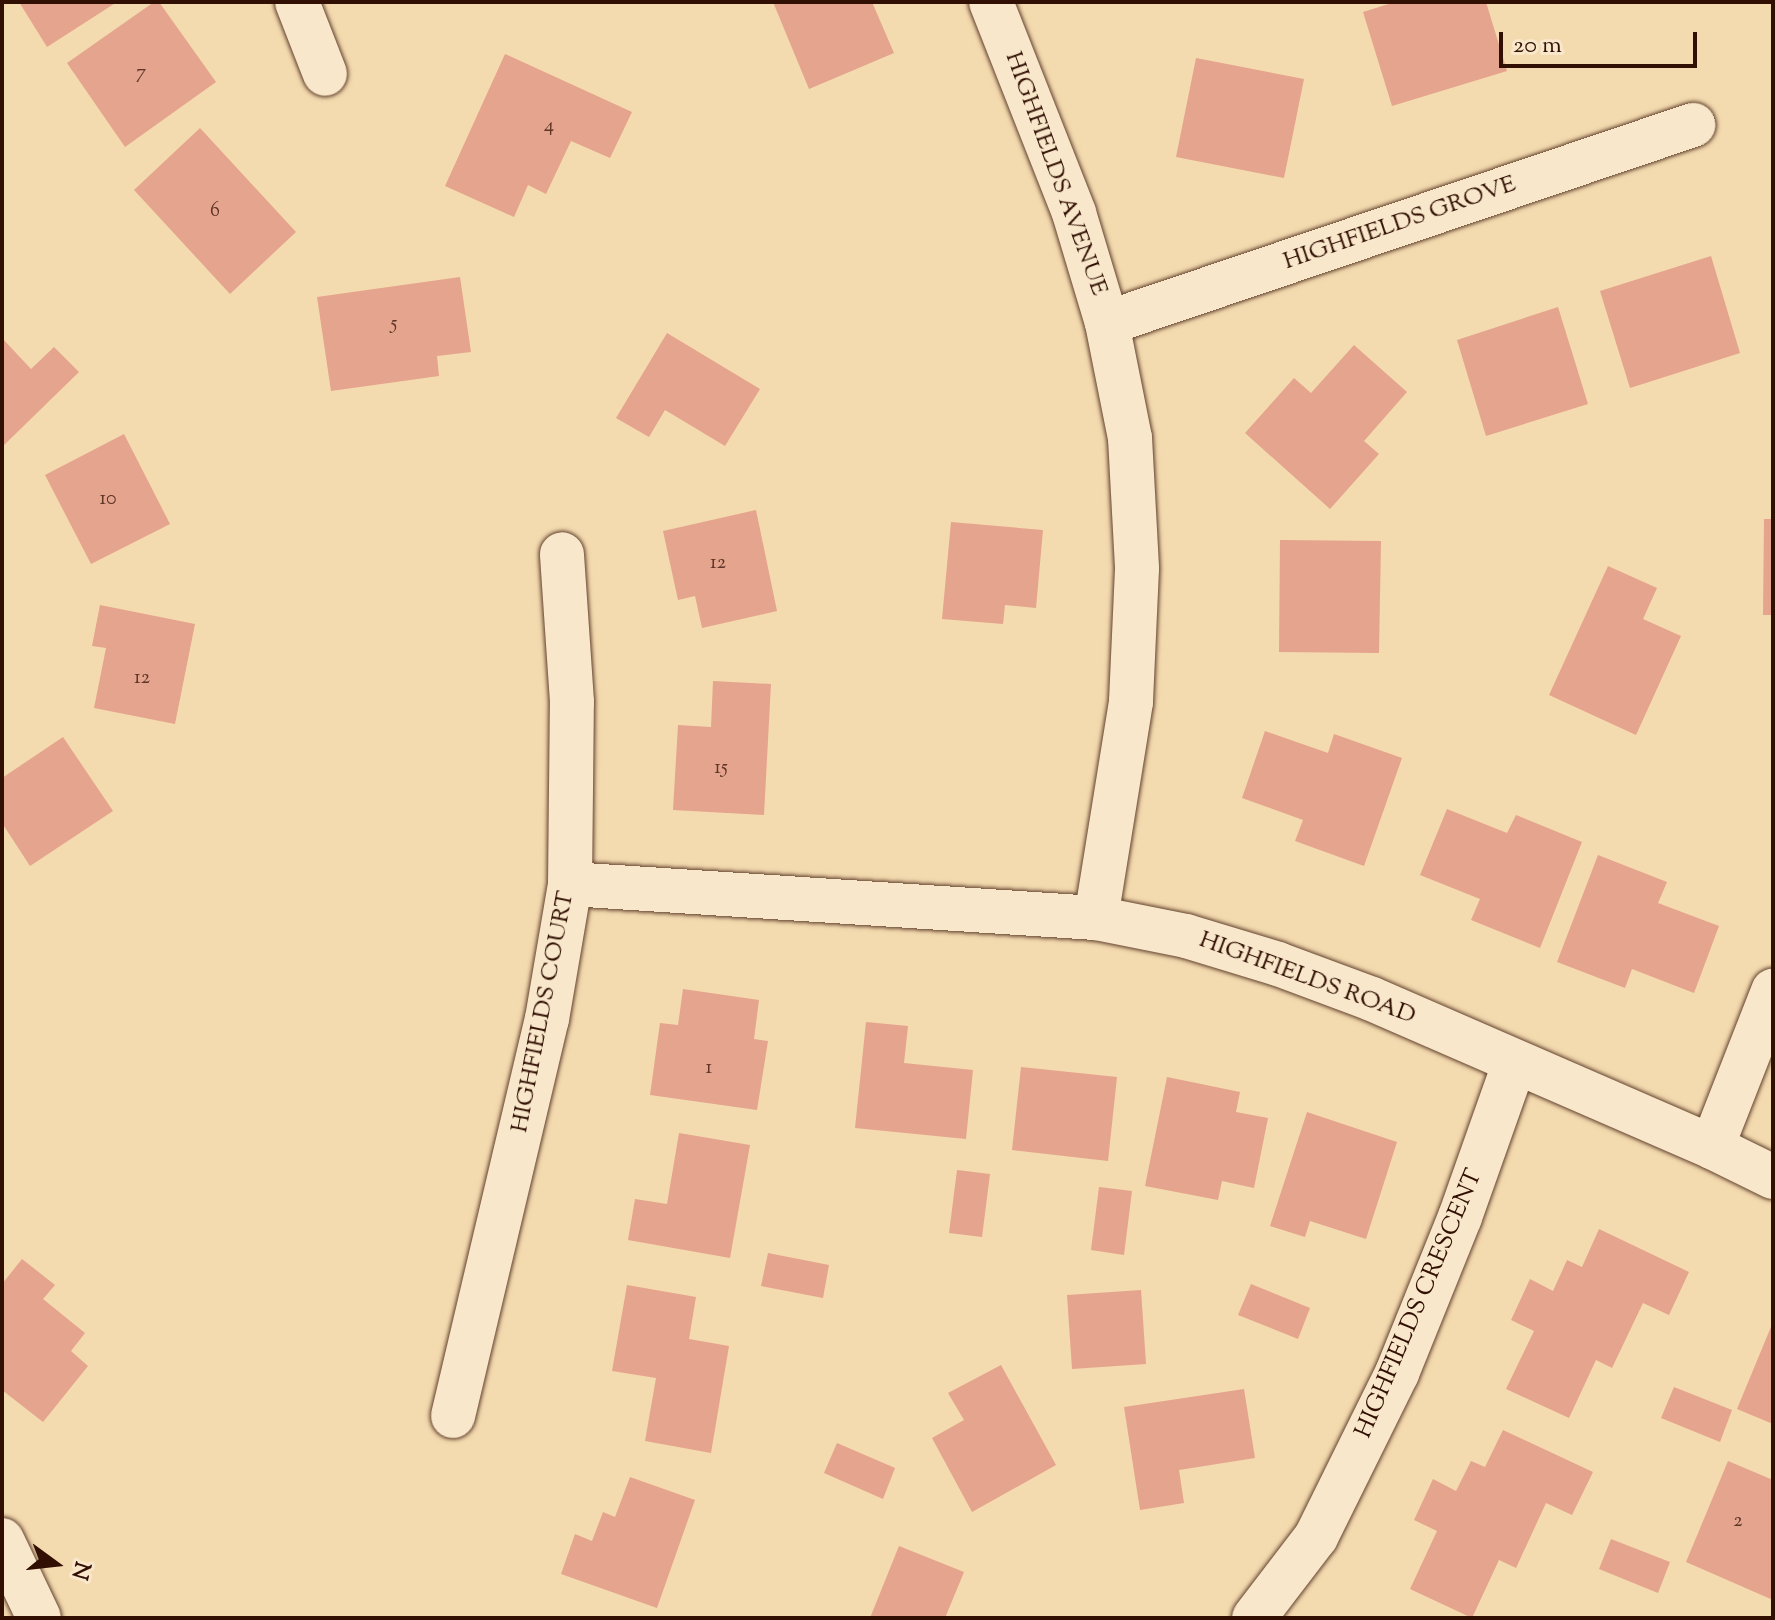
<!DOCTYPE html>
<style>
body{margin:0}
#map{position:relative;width:1775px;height:1620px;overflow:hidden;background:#f4daaf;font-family:"Sorts Mill Goudy",serif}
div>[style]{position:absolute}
.building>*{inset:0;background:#e5a48d}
.roads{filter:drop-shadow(0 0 2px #62422e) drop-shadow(0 0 2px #62422e)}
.minor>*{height:44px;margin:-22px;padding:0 22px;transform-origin:22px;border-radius:22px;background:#f8e7cb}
span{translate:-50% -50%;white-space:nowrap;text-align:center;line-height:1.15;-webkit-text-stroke:6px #f8e7cb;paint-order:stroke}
.number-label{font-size:20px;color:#5e3526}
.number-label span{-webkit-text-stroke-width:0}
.street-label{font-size:24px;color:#311003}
.frame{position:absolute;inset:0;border:4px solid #311003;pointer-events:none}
.north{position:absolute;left:16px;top:1524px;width:80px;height:80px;-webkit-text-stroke:6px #f8e7cb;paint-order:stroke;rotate:105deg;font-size:22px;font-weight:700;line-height:32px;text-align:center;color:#311003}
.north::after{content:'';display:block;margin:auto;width:28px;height:36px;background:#311003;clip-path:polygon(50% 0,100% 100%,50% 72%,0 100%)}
.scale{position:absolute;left:1499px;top:32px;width:198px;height:36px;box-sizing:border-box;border:4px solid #311003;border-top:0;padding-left:10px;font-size:24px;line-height:28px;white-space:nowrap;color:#311003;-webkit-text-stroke:6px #f8e7cb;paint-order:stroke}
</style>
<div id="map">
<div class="building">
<div style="clip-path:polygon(19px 2px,117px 2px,47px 47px)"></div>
<div style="clip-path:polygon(154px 2px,159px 2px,216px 82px,125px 147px,67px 63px)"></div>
<div style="clip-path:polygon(773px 2px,872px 2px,894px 53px,809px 89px)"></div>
<div style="clip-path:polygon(1395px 2px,1486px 2px,1507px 71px,1392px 106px,1363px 12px)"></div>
<div style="clip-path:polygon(505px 54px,632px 112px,610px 158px,571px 141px,546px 194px,528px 185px,514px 217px,445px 186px)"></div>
<div style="clip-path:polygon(1196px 58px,1304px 79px,1284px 178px,1176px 157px)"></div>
<div style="clip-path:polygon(200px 128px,296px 232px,230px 294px,134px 190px)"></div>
<div style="clip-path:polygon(1711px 256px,1740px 353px,1630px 388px,1600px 291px)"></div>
<div style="clip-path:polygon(460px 277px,471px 352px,437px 356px,439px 376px,331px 391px,317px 297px)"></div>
<div style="clip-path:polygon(1558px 307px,1588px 404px,1486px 436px,1457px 340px)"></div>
<div style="clip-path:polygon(667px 333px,760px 389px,725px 446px,665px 410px,649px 437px,616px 418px)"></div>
<div style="clip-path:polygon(2px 338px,31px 369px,54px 347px,79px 372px,2px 447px)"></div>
<div style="clip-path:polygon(1354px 345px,1407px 392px,1364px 441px,1379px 454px,1330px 509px,1245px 433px,1294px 378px,1311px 393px)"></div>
<div style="clip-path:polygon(124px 434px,170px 524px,91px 564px,45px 475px)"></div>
<div style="clip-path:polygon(756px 510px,777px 611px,702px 628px,695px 596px,678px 600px,663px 531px)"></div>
<div style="clip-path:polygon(1764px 519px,1773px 519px,1773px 615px,1763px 615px)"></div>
<div style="clip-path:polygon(951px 522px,1043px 530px,1036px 608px,1005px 605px,1003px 624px,942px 619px)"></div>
<div style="clip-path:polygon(1280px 540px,1381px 541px,1379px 653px,1279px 652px)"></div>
<div style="clip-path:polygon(1608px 566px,1657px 588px,1643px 619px,1681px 636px,1636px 735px,1549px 695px)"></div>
<div style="clip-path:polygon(100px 605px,195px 624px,175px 724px,94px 708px,106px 648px,92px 646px)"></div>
<div style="clip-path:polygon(713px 681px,771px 684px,764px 815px,673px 810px,678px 725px,711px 727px)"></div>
<div style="clip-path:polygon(1265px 731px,1328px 753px,1334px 734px,1402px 758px,1364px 866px,1295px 841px,1303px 820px,1242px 798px)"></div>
<div style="clip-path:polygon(63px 737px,113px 811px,30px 866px,2px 823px,2px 778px)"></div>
<div style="clip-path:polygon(1447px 809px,1507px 833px,1516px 815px,1582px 842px,1540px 948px,1471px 920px,1480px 899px,1420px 875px)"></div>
<div style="clip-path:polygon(1598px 855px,1667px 882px,1658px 903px,1719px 926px,1694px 993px,1632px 969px,1625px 988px,1557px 962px)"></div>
<div style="clip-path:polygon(683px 989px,759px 1000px,754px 1039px,768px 1041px,757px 1110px,650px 1095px,660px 1023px,678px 1025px)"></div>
<div style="clip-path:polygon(866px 1022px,908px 1026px,904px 1063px,973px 1070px,966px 1139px,855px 1128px)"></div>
<div style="clip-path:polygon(1021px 1067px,1117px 1077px,1108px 1161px,1012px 1150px)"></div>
<div style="clip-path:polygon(1167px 1077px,1240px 1092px,1236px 1112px,1268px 1118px,1254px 1188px,1222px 1181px,1218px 1200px,1145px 1186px)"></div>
<div style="clip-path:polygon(1307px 1112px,1397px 1142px,1366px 1239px,1310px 1221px,1305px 1237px,1270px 1226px)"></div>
<div style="clip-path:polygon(679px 1133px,750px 1145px,730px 1258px,628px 1240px,635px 1199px,667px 1204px)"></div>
<div style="clip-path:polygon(957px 1170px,990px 1174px,982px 1237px,949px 1233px)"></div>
<div style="clip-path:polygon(1099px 1187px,1132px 1191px,1124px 1255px,1091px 1250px)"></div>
<div style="clip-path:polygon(1599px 1229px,1689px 1272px,1669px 1315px,1643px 1303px,1612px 1368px,1596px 1360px,1569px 1418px,1506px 1389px,1534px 1331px,1511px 1320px,1530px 1279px,1553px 1291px,1567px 1260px,1582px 1267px)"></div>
<div style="clip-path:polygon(768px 1253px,829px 1265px,823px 1298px,761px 1286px)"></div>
<div style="clip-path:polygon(22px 1259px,55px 1285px,43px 1299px,85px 1333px,71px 1351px,88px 1366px,43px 1422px,2px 1390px,2px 1284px)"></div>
<div style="clip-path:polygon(1251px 1284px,1310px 1308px,1298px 1339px,1238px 1315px)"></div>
<div style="clip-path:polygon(627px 1285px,696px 1297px,689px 1339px,729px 1346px,711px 1453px,645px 1441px,656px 1378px,612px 1371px)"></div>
<div style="clip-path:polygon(1141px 1290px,1146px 1364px,1072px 1369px,1067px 1295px)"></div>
<div style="clip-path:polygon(1773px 1322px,1773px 1424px,1737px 1409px)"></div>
<div style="clip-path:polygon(1001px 1365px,1056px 1465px,972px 1512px,932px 1438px,964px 1420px,948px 1393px)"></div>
<div style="clip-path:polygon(1674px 1387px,1732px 1410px,1720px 1442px,1661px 1418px)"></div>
<div style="clip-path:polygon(1244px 1389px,1255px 1458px,1179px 1470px,1184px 1503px,1140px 1510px,1124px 1407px)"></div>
<div style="clip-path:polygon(1503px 1430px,1593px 1472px,1572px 1515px,1546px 1503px,1516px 1568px,1499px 1560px,1472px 1618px,1410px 1589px,1437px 1531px,1414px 1520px,1433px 1479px,1456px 1491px,1471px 1461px,1485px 1467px)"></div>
<div style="clip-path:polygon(837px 1443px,895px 1468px,883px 1499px,824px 1473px)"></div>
<div style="clip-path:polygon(1728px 1461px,1773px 1480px,1773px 1600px,1686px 1562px)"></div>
<div style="clip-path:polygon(630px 1477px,695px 1500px,657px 1608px,561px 1574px,575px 1534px,592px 1541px,603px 1512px,615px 1517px)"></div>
<div style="clip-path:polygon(1611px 1539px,1670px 1562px,1658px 1593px,1599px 1569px)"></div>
<div style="clip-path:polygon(899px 1546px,964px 1572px,945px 1618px,870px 1618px)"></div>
</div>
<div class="roads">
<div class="minor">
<div style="left:297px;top:2px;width:77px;rotate:68.7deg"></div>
<div style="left:991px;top:2px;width:227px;rotate:68.5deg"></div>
<div style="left:1074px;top:213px;width:115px;rotate:73.3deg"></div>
<div style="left:1107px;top:323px;width:117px;rotate:78.7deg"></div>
<div style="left:1130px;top:438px;width:131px;rotate:86.9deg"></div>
<div style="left:1137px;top:569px;width:133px;rotate:92.6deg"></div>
<div style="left:1131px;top:702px;width:219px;rotate:99.2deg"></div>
<div style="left:1107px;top:323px;width:619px;rotate:-18.67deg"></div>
<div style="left:570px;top:884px;width:527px;rotate:3.7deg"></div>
<div style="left:1096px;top:918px;width:92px;rotate:11.3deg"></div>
<div style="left:1186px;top:936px;width:96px;rotate:16.9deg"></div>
<div style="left:1278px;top:964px;width:100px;rotate:20.4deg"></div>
<div style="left:1372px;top:999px;width:371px;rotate:23.5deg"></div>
<div style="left:1712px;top:1147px;width:68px;rotate:26.2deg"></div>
<div style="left:1712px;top:1147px;width:168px;rotate:-68.6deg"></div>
<div style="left:453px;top:1416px;width:408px;rotate:-76.7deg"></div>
<div style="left:547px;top:1019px;width:137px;rotate:-80.3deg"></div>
<div style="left:570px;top:884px;width:182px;rotate:-89.4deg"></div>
<div style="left:572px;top:702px;width:148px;rotate:-93.9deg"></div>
<div style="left:2px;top:1540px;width:86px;rotate:64.6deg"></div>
<div style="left:1254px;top:1618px;width:102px;rotate:-52.6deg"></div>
<div style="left:1316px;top:1537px;width:183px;rotate:-63.7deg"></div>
<div style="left:1397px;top:1373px;width:168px;rotate:-68deg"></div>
<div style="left:1460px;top:1217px;width:164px;rotate:-70.5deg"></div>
</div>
</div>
<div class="number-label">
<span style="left:141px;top:73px">7</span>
<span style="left:549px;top:126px">4</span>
<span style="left:215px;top:211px">6</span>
<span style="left:394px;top:324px">5</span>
<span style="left:108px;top:499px">10</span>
<span style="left:718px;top:563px">12</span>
<span style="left:142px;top:678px">12</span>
<span style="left:721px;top:768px">15</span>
<span style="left:709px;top:1068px">1</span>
<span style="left:1738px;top:1521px">2</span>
</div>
<div class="street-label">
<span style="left:1055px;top:174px;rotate:70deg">HIGHFIELDS AVENUE</span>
<span style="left:1400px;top:224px;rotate:-19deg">HIGHFIELDS GROVE</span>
<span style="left:1307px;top:979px;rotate:20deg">HIGHFIELDS ROAD</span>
<span style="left:544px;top:1012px;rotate:-79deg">HIGHFIELDS COURT</span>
<span style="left:1420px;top:1304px;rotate:-67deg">HIGHFIELDS CRESCENT</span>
</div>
<div class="frame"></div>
<div class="north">N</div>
<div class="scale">20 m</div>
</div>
